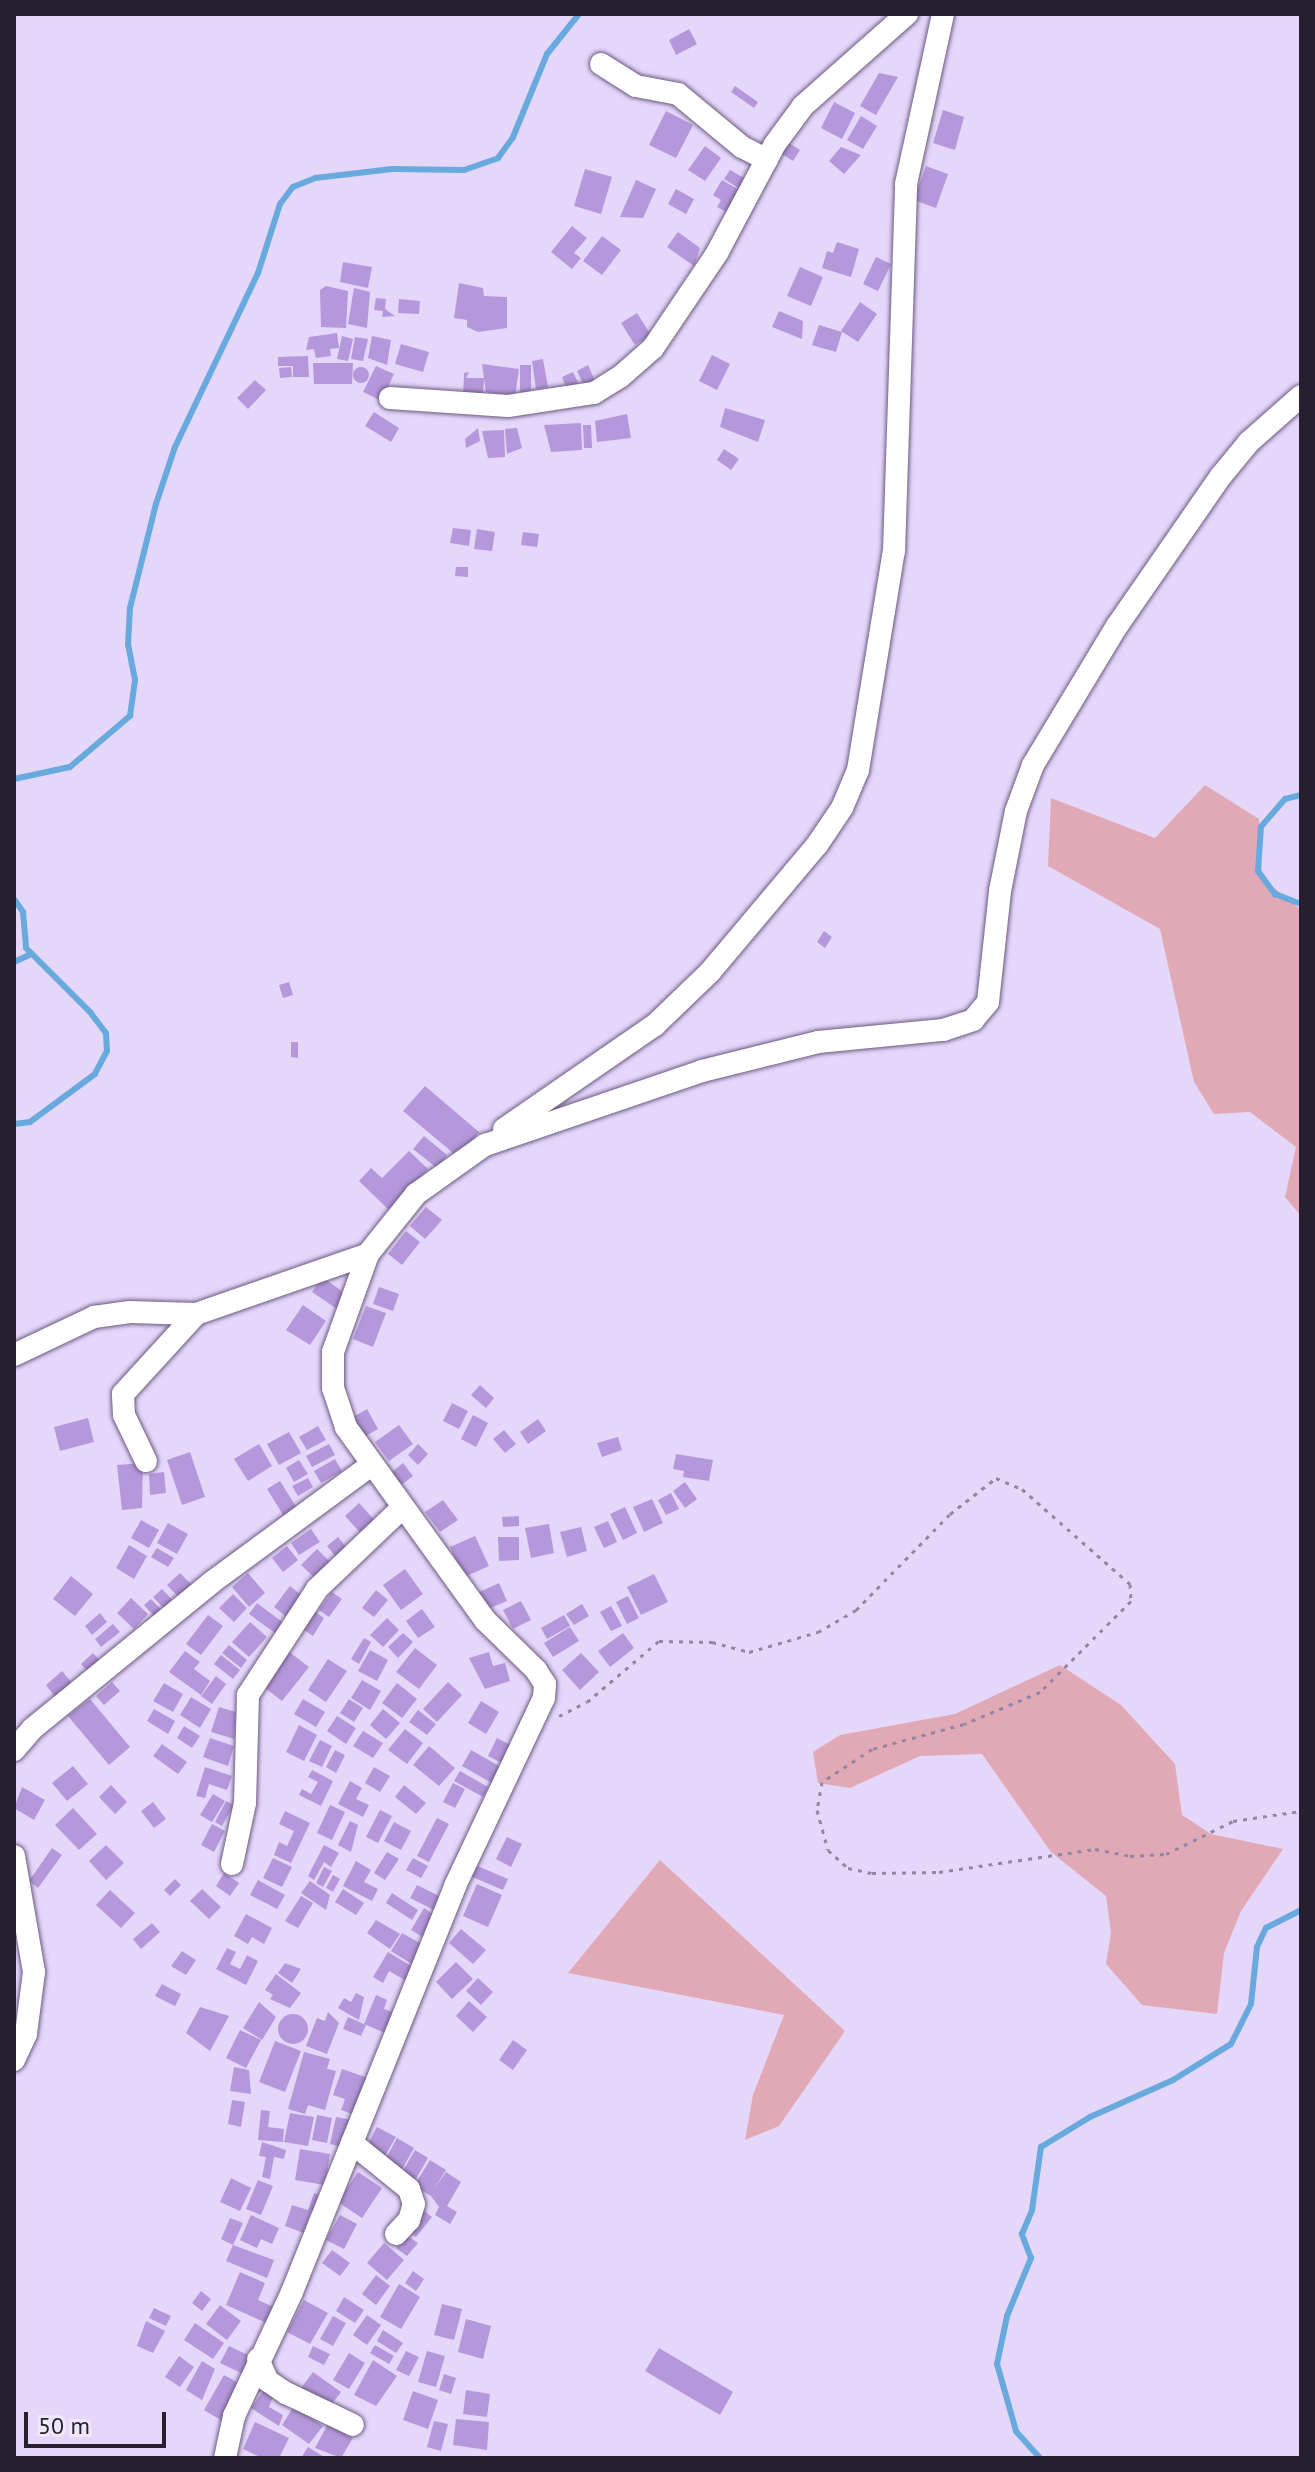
<!DOCTYPE html>
<style>
body{margin:0}
#map{position:relative;width:1315px;height:2472px;overflow:hidden;background:#e5d7fa;font-family:"PT Sans",sans-serif}
div>[style]{position:absolute}
.green>*{inset:0;background:#e1a9b6}
.stream>*{height:6px;margin:-3px;padding:0 3px;transform-origin:3px;border-radius:3px;background:#69aade}
.building>*{inset:0;background:#b598db}
.round{border-radius:50%}
.path>*{height:3px;margin-top:-1.5px;transform-origin:0;background:repeating-linear-gradient(90deg,#9287a2 0 4px,transparent 0 10px)}
.roads{filter:drop-shadow(0 0 2px #6b5a81) drop-shadow(0 0 2px #6b5a81)}
.minor>*{height:22px;margin:-11px;padding:0 11px;transform-origin:11px;border-radius:11px;background:#fff}
span{translate:-50% -50%;white-space:nowrap;text-align:center;line-height:1.15;-webkit-text-stroke:6px #efe7fa;paint-order:stroke}
.frame{position:absolute;inset:0;border:16px solid #261f2f;pointer-events:none}
.scale{position:absolute;left:24px;top:2412px;width:142px;height:36px;box-sizing:border-box;border:4px solid #261f2f;border-top:0;padding-left:10px;font-size:24px;line-height:28px;white-space:nowrap;color:#261f2f;-webkit-text-stroke:6px #efe7fa;paint-order:stroke}
</style>
<div id="map">
<div class="green">
<div style="clip-path:polygon(1205px 785px,1259px 819px,1262px 878px,1301px 910px,1301px 1216px,1285px 1197px,1296px 1147px,1250px 1112px,1214px 1114px,1194px 1082px,1160px 929px,1048px 866px,1051px 798px,1155px 838px)"></div>
<div style="clip-path:polygon(1060px 1665px,1121px 1705px,1175px 1764px,1182px 1815px,1211px 1834px,1283px 1849px,1241px 1911px,1224px 1953px,1217px 2014px,1142px 2005px,1106px 1964px,1111px 1933px,1106px 1896px,1051px 1852px,982px 1754px,920px 1756px,850px 1788px,818px 1783px,813px 1752px,840px 1735px,955px 1714px)"></div>
<div style="clip-path:polygon(660px 1860px,845px 2031px,779px 2126px,745px 2140px,753px 2095px,784px 2015px,568px 1973px)"></div>
</div>
<div class="stream">
<div style="left:14px;top:779px;width:57px;rotate:-12.1deg"></div>
<div style="left:70px;top:767px;width:79px;rotate:-40.4deg"></div>
<div style="left:130px;top:716px;width:36px;rotate:-82deg"></div>
<div style="left:135px;top:680px;width:36px;rotate:-101deg"></div>
<div style="left:128px;top:645px;width:37px;rotate:-87deg"></div>
<div style="left:130px;top:608px;width:107px;rotate:-76deg"></div>
<div style="left:156px;top:504px;width:60px;rotate:-71.6deg"></div>
<div style="left:175px;top:447px;width:193px;rotate:-64.5deg"></div>
<div style="left:258px;top:273px;width:72px;rotate:-72.3deg"></div>
<div style="left:280px;top:204px;width:21px;rotate:-53deg"></div>
<div style="left:293px;top:187px;width:24px;rotate:-22deg"></div>
<div style="left:315px;top:178px;width:78px;rotate:-6.7deg"></div>
<div style="left:392px;top:169px;width:72px;rotate:0.8deg"></div>
<div style="left:464px;top:170px;width:36px;rotate:-19deg"></div>
<div style="left:498px;top:158px;width:26px;rotate:-54deg"></div>
<div style="left:513px;top:137px;width:90px;rotate:-67.7deg"></div>
<div style="left:547px;top:54px;width:51px;rotate:-51.3deg"></div>
<div style="left:1301px;top:795px;width:16px;rotate:166deg"></div>
<div style="left:1285px;top:799px;width:37px;rotate:131deg"></div>
<div style="left:1261px;top:827px;width:44px;rotate:93.9deg"></div>
<div style="left:1258px;top:871px;width:29px;rotate:54deg"></div>
<div style="left:1275px;top:894px;width:28px;rotate:21deg"></div>
<div style="left:14px;top:899px;width:16px;rotate:55deg"></div>
<div style="left:23px;top:912px;width:36px;rotate:85deg"></div>
<div style="left:26px;top:948px;width:91px;rotate:45deg"></div>
<div style="left:90px;top:1012px;width:26px;rotate:53deg"></div>
<div style="left:106px;top:1033px;width:18px;rotate:87deg"></div>
<div style="left:107px;top:1051px;width:26px;rotate:118deg"></div>
<div style="left:95px;top:1074px;width:81px;rotate:143.6deg"></div>
<div style="left:30px;top:1122px;width:16px;rotate:173deg"></div>
<div style="left:14px;top:962px;width:19px;rotate:-25deg"></div>
<div style="left:1040px;top:2458px;width:36px;rotate:-132deg"></div>
<div style="left:1016px;top:2431px;width:70px;rotate:-105.8deg"></div>
<div style="left:997px;top:2364px;width:49px;rotate:-78.2deg"></div>
<div style="left:1007px;top:2316px;width:63px;rotate:-67.5deg"></div>
<div style="left:1031px;top:2258px;width:26px;rotate:-111deg"></div>
<div style="left:1022px;top:2234px;width:26px;rotate:-67deg"></div>
<div style="left:1032px;top:2210px;width:64px;rotate:-81.9deg"></div>
<div style="left:1041px;top:2147px;width:57px;rotate:-31.5deg"></div>
<div style="left:1090px;top:2117px;width:91px;rotate:-24deg"></div>
<div style="left:1173px;top:2080px;width:68px;rotate:-31.8deg"></div>
<div style="left:1231px;top:2044px;width:45px;rotate:-63.4deg"></div>
<div style="left:1251px;top:2004px;width:57px;rotate:-84deg"></div>
<div style="left:1257px;top:1947px;width:21px;rotate:-65deg"></div>
<div style="left:1266px;top:1928px;width:39px;rotate:-27deg"></div>
</div>
<div class="building">
<div style="clip-path:polygon(689px 29px,697px 44px,676px 55px,669px 40px)"></div>
<div style="clip-path:polygon(879px 73px,898px 77px,876px 115px,860px 106px)"></div>
<div style="clip-path:polygon(735px 86px,758px 102px,754px 108px,731px 92px)"></div>
<div style="clip-path:polygon(834px 102px,855px 113px,842px 139px,821px 128px)"></div>
<div style="clip-path:polygon(943px 110px,964px 117px,955px 150px,933px 143px)"></div>
<div style="clip-path:polygon(666px 111px,693px 125px,676px 158px,649px 145px)"></div>
<div style="clip-path:polygon(861px 116px,877px 126px,863px 149px,847px 140px)"></div>
<div style="clip-path:polygon(784px 140px,800px 150px,793px 161px,777px 151px)"></div>
<div style="clip-path:polygon(705px 146px,721px 158px,705px 181px,688px 170px)"></div>
<div style="clip-path:polygon(841px 147px,861px 155px,844px 174px,829px 161px)"></div>
<div style="clip-path:polygon(926px 166px,948px 174px,936px 208px,914px 200px)"></div>
<div style="clip-path:polygon(585px 169px,612px 177px,601px 214px,574px 206px)"></div>
<div style="clip-path:polygon(730px 170px,746px 179px,740px 189px,724px 179px)"></div>
<div style="clip-path:polygon(636px 180px,656px 189px,643px 218px,620px 217px)"></div>
<div style="clip-path:polygon(722px 180px,741px 191px,728px 213px,717px 207px,721px 200px,713px 195px)"></div>
<div style="clip-path:polygon(676px 189px,694px 199px,686px 214px,668px 204px)"></div>
<div style="clip-path:polygon(572px 226px,587px 238px,574px 253px,581px 258px,572px 269px,551px 252px)"></div>
<div style="clip-path:polygon(678px 232px,700px 248px,694px 266px,667px 247px)"></div>
<div style="clip-path:polygon(602px 236px,621px 250px,602px 275px,583px 261px)"></div>
<div style="clip-path:polygon(837px 242px,859px 249px,851px 277px,822px 268px,827px 251px,833px 253px)"></div>
<div style="clip-path:polygon(876px 257px,891px 264px,878px 291px,863px 284px)"></div>
<div style="clip-path:polygon(343px 262px,372px 267px,368px 288px,340px 282px)"></div>
<div style="clip-path:polygon(800px 267px,823px 277px,811px 306px,787px 296px)"></div>
<div style="clip-path:polygon(459px 283px,483px 288px,484px 296px,507px 297px,507px 328px,478px 332px,467px 327px,467px 320px,454px 318px)"></div>
<div style="clip-path:polygon(326px 286px,348px 291px,346px 328px,321px 327px,320px 290px)"></div>
<div style="clip-path:polygon(354px 288px,370px 292px,367px 328px,348px 324px)"></div>
<div style="clip-path:polygon(376px 298px,386px 299px,385px 309px,395px 316px,382px 317px,383px 311px,374px 310px)"></div>
<div style="clip-path:polygon(399px 299px,420px 301px,419px 314px,398px 313px)"></div>
<div style="clip-path:polygon(860px 302px,877px 314px,858px 342px,841px 331px)"></div>
<div style="clip-path:polygon(779px 311px,803px 321px,802px 339px,772px 327px)"></div>
<div style="clip-path:polygon(637px 313px,651px 335px,635px 345px,621px 323px)"></div>
<div style="clip-path:polygon(819px 325px,842px 332px,836px 352px,812px 345px)"></div>
<div style="clip-path:polygon(337px 333px,339px 348px,330px 349px,331px 356px,316px 358px,314px 349px,306px 350px,309px 337px)"></div>
<div style="clip-path:polygon(342px 336px,353px 339px,348px 361px,337px 359px)"></div>
<div style="clip-path:polygon(372px 336px,391px 340px,387px 365px,368px 358px)"></div>
<div style="clip-path:polygon(355px 337px,368px 339px,363px 361px,351px 359px)"></div>
<div style="clip-path:polygon(401px 344px,429px 352px,423px 372px,395px 364px)"></div>
<div style="clip-path:polygon(712px 355px,730px 364px,717px 390px,699px 381px)"></div>
<div style="clip-path:polygon(308px 356px,309px 377px,293px 377px,293px 366px,278px 366px,278px 357px)"></div>
<div style="clip-path:polygon(543px 359px,548px 387px,536px 389px,532px 361px)"></div>
<div style="clip-path:polygon(313px 363px,353px 363px,352px 384px,314px 384px)"></div>
<div style="clip-path:polygon(482px 364px,519px 369px,515px 396px,486px 392px)"></div>
<div style="clip-path:polygon(520px 365px,531px 365px,531px 393px,520px 393px)"></div>
<div style="clip-path:polygon(588px 365px,596px 383px,585px 388px,577px 371px)"></div>
<div style="clip-path:polygon(376px 366px,394px 374px,382px 401px,363px 392px)"></div>
<div class="round" style="left:353px;top:367px;width:16px;height:16px"></div>
<div style="clip-path:polygon(291px 367px,292px 377px,280px 378px,279px 368px)"></div>
<div style="clip-path:polygon(469px 372px,466px 378px,484px 378px,483px 399px,463px 398px,464px 373px)"></div>
<div style="clip-path:polygon(573px 372px,581px 389px,569px 395px,562px 377px)"></div>
<div style="clip-path:polygon(255px 380px,266px 390px,248px 409px,237px 398px)"></div>
<div style="clip-path:polygon(725px 408px,765px 420px,758px 442px,720px 427px)"></div>
<div style="clip-path:polygon(374px 412px,399px 428px,391px 442px,365px 426px)"></div>
<div style="clip-path:polygon(627px 414px,631px 438px,597px 442px,595px 421px)"></div>
<div style="clip-path:polygon(581px 423px,582px 450px,551px 452px,544px 425px)"></div>
<div style="clip-path:polygon(583px 425px,591px 425px,592px 448px,584px 448px)"></div>
<div style="clip-path:polygon(478px 428px,480px 441px,466px 448px,465px 439px)"></div>
<div style="clip-path:polygon(517px 428px,522px 448px,507px 454px,505px 429px)"></div>
<div style="clip-path:polygon(504px 430px,505px 457px,488px 458px,482px 431px)"></div>
<div style="clip-path:polygon(724px 449px,739px 459px,731px 470px,717px 460px)"></div>
<div style="clip-path:polygon(453px 528px,471px 530px,469px 546px,450px 543px)"></div>
<div style="clip-path:polygon(477px 529px,495px 532px,492px 551px,474px 549px)"></div>
<div style="clip-path:polygon(523px 532px,539px 534px,537px 547px,521px 545px)"></div>
<div style="clip-path:polygon(456px 567px,468px 567px,468px 577px,455px 576px)"></div>
<div style="clip-path:polygon(824px 931px,832px 937px,825px 948px,817px 942px)"></div>
<div style="clip-path:polygon(289px 982px,293px 995px,283px 998px,279px 985px)"></div>
<div style="clip-path:polygon(291px 1042px,298px 1042px,298px 1058px,291px 1057px)"></div>
<div style="clip-path:polygon(425px 1086px,479px 1132px,458px 1157px,403px 1111px)"></div>
<div style="clip-path:polygon(424px 1136px,447px 1155px,437px 1168px,413px 1149px)"></div>
<div style="clip-path:polygon(409px 1151px,428px 1169px,403px 1195px,394px 1215px,359px 1181px,371px 1168px,382px 1178px)"></div>
<div style="clip-path:polygon(426px 1207px,442px 1220px,425px 1239px,410px 1226px)"></div>
<div style="clip-path:polygon(406px 1231px,420px 1242px,402px 1265px,388px 1254px)"></div>
<div style="clip-path:polygon(322px 1277px,350px 1297px,340px 1311px,312px 1292px)"></div>
<div style="clip-path:polygon(379px 1287px,399px 1294px,393px 1311px,373px 1304px)"></div>
<div style="clip-path:polygon(303px 1305px,326px 1321px,310px 1345px,286px 1330px)"></div>
<div style="clip-path:polygon(366px 1306px,386px 1313px,373px 1347px,353px 1339px)"></div>
<div style="clip-path:polygon(480px 1385px,494px 1398px,486px 1408px,471px 1395px)"></div>
<div style="clip-path:polygon(452px 1403px,468px 1411px,459px 1429px,443px 1421px)"></div>
<div style="clip-path:polygon(367px 1409px,378px 1429px,359px 1440px,348px 1420px)"></div>
<div style="clip-path:polygon(473px 1415px,488px 1423px,476px 1447px,461px 1439px)"></div>
<div style="clip-path:polygon(88px 1418px,94px 1442px,60px 1451px,54px 1427px)"></div>
<div style="clip-path:polygon(538px 1419px,546px 1431px,528px 1444px,520px 1432px)"></div>
<div style="clip-path:polygon(399px 1425px,413px 1444px,389px 1461px,375px 1442px)"></div>
<div style="clip-path:polygon(318px 1426px,326px 1440px,307px 1450px,299px 1437px)"></div>
<div style="clip-path:polygon(504px 1430px,516px 1444px,505px 1453px,493px 1439px)"></div>
<div style="clip-path:polygon(289px 1432px,301px 1453px,279px 1465px,267px 1444px)"></div>
<div style="clip-path:polygon(618px 1437px,622px 1450px,602px 1457px,597px 1443px)"></div>
<div style="clip-path:polygon(259px 1444px,272px 1466px,248px 1481px,234px 1459px)"></div>
<div style="clip-path:polygon(329px 1444px,335px 1455px,312px 1467px,306px 1456px)"></div>
<div style="clip-path:polygon(418px 1444px,428px 1454px,418px 1465px,408px 1455px)"></div>
<div style="clip-path:polygon(190px 1452px,205px 1497px,182px 1505px,167px 1460px)"></div>
<div style="clip-path:polygon(676px 1454px,713px 1460px,709px 1481px,683px 1477px,684px 1471px,673px 1469px)"></div>
<div style="clip-path:polygon(335px 1459px,342px 1471px,321px 1483px,314px 1471px)"></div>
<div style="clip-path:polygon(299px 1460px,308px 1474px,294px 1482px,286px 1468px)"></div>
<div style="clip-path:polygon(143px 1463px,142px 1508px,122px 1510px,117px 1465px)"></div>
<div style="clip-path:polygon(403px 1463px,413px 1476px,391px 1493px,381px 1481px)"></div>
<div style="clip-path:polygon(164px 1472px,166px 1493px,150px 1495px,149px 1474px)"></div>
<div style="clip-path:polygon(308px 1478px,313px 1487px,298px 1496px,292px 1486px)"></div>
<div style="clip-path:polygon(280px 1481px,298px 1510px,285px 1518px,267px 1489px)"></div>
<div style="clip-path:polygon(685px 1482px,697px 1499px,685px 1508px,673px 1491px)"></div>
<div style="clip-path:polygon(671px 1493px,679px 1509px,666px 1515px,658px 1500px)"></div>
<div style="clip-path:polygon(652px 1499px,663px 1523px,644px 1532px,633px 1507px)"></div>
<div style="clip-path:polygon(443px 1500px,458px 1520px,440px 1532px,425px 1512px)"></div>
<div style="clip-path:polygon(359px 1503px,379px 1525px,365px 1538px,345px 1516px)"></div>
<div style="clip-path:polygon(625px 1507px,637px 1533px,623px 1540px,610px 1514px)"></div>
<div style="clip-path:polygon(519px 1516px,519px 1526px,503px 1527px,502px 1517px)"></div>
<div style="clip-path:polygon(141px 1520px,159px 1530px,149px 1548px,131px 1538px)"></div>
<div style="clip-path:polygon(608px 1521px,617px 1542px,604px 1548px,594px 1527px)"></div>
<div style="clip-path:polygon(168px 1523px,188px 1534px,177px 1554px,157px 1543px)"></div>
<div style="clip-path:polygon(549px 1524px,554px 1553px,531px 1558px,525px 1528px)"></div>
<div style="clip-path:polygon(581px 1527px,587px 1551px,567px 1557px,560px 1532px)"></div>
<div style="clip-path:polygon(311px 1529px,320px 1542px,299px 1555px,291px 1543px)"></div>
<div style="clip-path:polygon(475px 1536px,489px 1566px,464px 1577px,450px 1547px)"></div>
<div style="clip-path:polygon(338px 1537px,351px 1553px,340px 1562px,327px 1546px)"></div>
<div style="clip-path:polygon(498px 1537px,519px 1537px,519px 1560px,499px 1561px)"></div>
<div style="clip-path:polygon(129px 1545px,147px 1556px,134px 1579px,116px 1568px)"></div>
<div style="clip-path:polygon(287px 1546px,298px 1560px,283px 1572px,272px 1558px)"></div>
<div style="clip-path:polygon(157px 1548px,174px 1558px,168px 1567px,151px 1557px)"></div>
<div style="clip-path:polygon(317px 1549px,334px 1566px,319px 1582px,301px 1565px)"></div>
<div style="clip-path:polygon(405px 1569px,423px 1594px,401px 1610px,383px 1585px)"></div>
<div style="clip-path:polygon(180px 1573px,196px 1589px,183px 1602px,167px 1585px)"></div>
<div style="clip-path:polygon(248px 1573px,265px 1593px,249px 1607px,232px 1587px)"></div>
<div style="clip-path:polygon(654px 1574px,668px 1602px,641px 1615px,627px 1587px)"></div>
<div style="clip-path:polygon(71px 1576px,93px 1594px,75px 1616px,53px 1599px)"></div>
<div style="clip-path:polygon(499px 1583px,507px 1601px,483px 1611px,475px 1594px)"></div>
<div style="clip-path:polygon(290px 1586px,305px 1598px,289px 1619px,274px 1607px)"></div>
<div style="clip-path:polygon(162px 1589px,179px 1607px,170px 1615px,153px 1597px)"></div>
<div style="clip-path:polygon(376px 1590px,388px 1600px,374px 1617px,362px 1608px)"></div>
<div style="clip-path:polygon(332px 1592px,342px 1599px,329px 1617px,319px 1610px)"></div>
<div style="clip-path:polygon(233px 1594px,247px 1608px,234px 1622px,219px 1608px)"></div>
<div style="clip-path:polygon(628px 1596px,639px 1618px,627px 1624px,616px 1602px)"></div>
<div style="clip-path:polygon(131px 1598px,148px 1614px,134px 1629px,117px 1613px)"></div>
<div style="clip-path:polygon(151px 1599px,166px 1615px,159px 1622px,144px 1605px)"></div>
<div style="clip-path:polygon(521px 1601px,531px 1620px,513px 1629px,503px 1610px)"></div>
<div style="clip-path:polygon(257px 1603px,289px 1627px,282px 1638px,249px 1614px)"></div>
<div style="clip-path:polygon(582px 1604px,589px 1616px,574px 1625px,566px 1614px)"></div>
<div style="clip-path:polygon(611px 1606px,622px 1626px,611px 1631px,600px 1612px)"></div>
<div style="clip-path:polygon(422px 1609px,435px 1627px,418px 1638px,406px 1621px)"></div>
<div style="clip-path:polygon(312px 1610px,324px 1618px,313px 1636px,301px 1628px)"></div>
<div style="clip-path:polygon(100px 1613px,107px 1622px,92px 1635px,85px 1626px)"></div>
<div style="clip-path:polygon(208px 1615px,223px 1626px,201px 1655px,186px 1644px)"></div>
<div style="clip-path:polygon(564px 1615px,570px 1626px,547px 1639px,541px 1628px)"></div>
<div style="clip-path:polygon(387px 1618px,399px 1630px,383px 1647px,370px 1635px)"></div>
<div style="clip-path:polygon(250px 1622px,267px 1637px,249px 1657px,232px 1642px)"></div>
<div style="clip-path:polygon(113px 1624px,120px 1632px,101px 1647px,95px 1639px)"></div>
<div style="clip-path:polygon(570px 1627px,579px 1641px,553px 1657px,544px 1643px)"></div>
<div style="clip-path:polygon(403px 1633px,413px 1642px,398px 1658px,388px 1647px)"></div>
<div style="clip-path:polygon(623px 1633px,634px 1648px,610px 1667px,598px 1651px)"></div>
<div style="clip-path:polygon(364px 1638px,371px 1642px,359px 1664px,351px 1659px)"></div>
<div style="clip-path:polygon(229px 1645px,247px 1660px,241px 1668px,222px 1653px)"></div>
<div style="clip-path:polygon(415px 1648px,437px 1665px,419px 1689px,396px 1672px)"></div>
<div style="clip-path:polygon(370px 1650px,388px 1660px,377px 1681px,358px 1671px)"></div>
<div style="clip-path:polygon(185px 1651px,200px 1662px,194px 1669px,210px 1681px,201px 1695px,169px 1672px)"></div>
<div style="clip-path:polygon(288px 1651px,309px 1667px,282px 1701px,261px 1685px)"></div>
<div style="clip-path:polygon(489px 1652px,493px 1666px,505px 1663px,510px 1681px,485px 1689px,469px 1658px)"></div>
<div style="clip-path:polygon(93px 1653px,104px 1665px,92px 1676px,81px 1664px)"></div>
<div style="clip-path:polygon(581px 1653px,599px 1672px,580px 1690px,562px 1670px)"></div>
<div style="clip-path:polygon(221px 1655px,240px 1670px,233px 1679px,214px 1664px)"></div>
<div style="clip-path:polygon(328px 1659px,347px 1671px,326px 1702px,308px 1690px)"></div>
<div style="clip-path:polygon(62px 1671px,73px 1684px,56px 1698px,46px 1685px)"></div>
<div style="clip-path:polygon(216px 1676px,226px 1684px,212px 1704px,201px 1696px)"></div>
<div style="clip-path:polygon(362px 1680px,381px 1691px,370px 1710px,351px 1698px)"></div>
<div style="clip-path:polygon(112px 1682px,120px 1691px,104px 1705px,96px 1696px)"></div>
<div style="clip-path:polygon(448px 1682px,462px 1695px,437px 1722px,423px 1709px)"></div>
<div style="clip-path:polygon(164px 1683px,183px 1694px,173px 1712px,153px 1701px)"></div>
<div style="clip-path:polygon(397px 1683px,417px 1699px,402px 1718px,382px 1703px)"></div>
<div style="clip-path:polygon(191px 1697px,211px 1709px,200px 1728px,180px 1715px)"></div>
<div style="clip-path:polygon(90px 1699px,130px 1747px,109px 1765px,68px 1716px)"></div>
<div style="clip-path:polygon(303px 1699px,325px 1712px,316px 1727px,294px 1714px)"></div>
<div style="clip-path:polygon(349px 1699px,363px 1708px,354px 1722px,340px 1713px)"></div>
<div style="clip-path:polygon(481px 1701px,499px 1712px,486px 1734px,468px 1723px)"></div>
<div style="clip-path:polygon(219px 1707px,236px 1712px,234px 1739px,211px 1732px)"></div>
<div style="clip-path:polygon(154px 1709px,175px 1721px,168px 1734px,147px 1721px)"></div>
<div style="clip-path:polygon(383px 1709px,400px 1723px,386px 1739px,370px 1725px)"></div>
<div style="clip-path:polygon(418px 1710px,436px 1724px,427px 1735px,409px 1722px)"></div>
<div style="clip-path:polygon(337px 1716px,356px 1728px,346px 1744px,327px 1731px)"></div>
<div style="clip-path:polygon(299px 1725px,317px 1735px,304px 1761px,286px 1752px)"></div>
<div style="clip-path:polygon(184px 1726px,200px 1736px,192px 1748px,177px 1738px)"></div>
<div style="clip-path:polygon(405px 1729px,423px 1743px,407px 1764px,388px 1750px)"></div>
<div style="clip-path:polygon(363px 1731px,383px 1743px,373px 1758px,353px 1746px)"></div>
<div style="clip-path:polygon(210px 1738px,234px 1746px,228px 1766px,203px 1757px)"></div>
<div style="clip-path:polygon(497px 1738px,516px 1748px,506px 1765px,488px 1756px)"></div>
<div style="clip-path:polygon(320px 1740px,332px 1746px,322px 1767px,309px 1761px)"></div>
<div style="clip-path:polygon(162px 1744px,187px 1762px,178px 1774px,153px 1756px)"></div>
<div style="clip-path:polygon(429px 1746px,455px 1768px,439px 1786px,413px 1765px)"></div>
<div style="clip-path:polygon(335px 1750px,345px 1755px,336px 1773px,326px 1767px)"></div>
<div style="clip-path:polygon(471px 1750px,506px 1770px,497px 1786px,462px 1766px)"></div>
<div style="clip-path:polygon(73px 1766px,88px 1784px,67px 1801px,52px 1783px)"></div>
<div style="clip-path:polygon(205px 1767px,232px 1776px,227px 1790px,209px 1784px,205px 1798px,196px 1796px)"></div>
<div style="clip-path:polygon(374px 1767px,390px 1776px,380px 1792px,365px 1783px)"></div>
<div style="clip-path:polygon(312px 1770px,333px 1781px,321px 1806px,299px 1795px,302px 1789px,311px 1794px,318px 1782px,308px 1777px)"></div>
<div style="clip-path:polygon(460px 1771px,488px 1787px,483px 1797px,454px 1781px)"></div>
<div style="clip-path:polygon(350px 1781px,362px 1788px,356px 1799px,369px 1805px,363px 1817px,338px 1804px)"></div>
<div style="clip-path:polygon(453px 1783px,465px 1789px,455px 1808px,443px 1802px)"></div>
<div style="clip-path:polygon(111px 1785px,127px 1802px,115px 1814px,99px 1797px)"></div>
<div style="clip-path:polygon(404px 1785px,426px 1803px,416px 1814px,395px 1797px)"></div>
<div style="clip-path:polygon(22px 1787px,45px 1800px,34px 1820px,14px 1808px)"></div>
<div style="clip-path:polygon(213px 1794px,225px 1801px,212px 1822px,200px 1815px)"></div>
<div style="clip-path:polygon(226px 1801px,234px 1805px,222px 1826px,215px 1822px)"></div>
<div style="clip-path:polygon(153px 1802px,166px 1819px,154px 1828px,141px 1811px)"></div>
<div style="clip-path:polygon(330px 1805px,345px 1812px,332px 1840px,317px 1833px)"></div>
<div style="clip-path:polygon(73px 1808px,97px 1834px,79px 1850px,55px 1825px)"></div>
<div style="clip-path:polygon(380px 1810px,392px 1816px,378px 1843px,366px 1837px)"></div>
<div style="clip-path:polygon(285px 1811px,310px 1823px,291px 1863px,274px 1855px,279px 1842px,287px 1846px,294px 1831px,279px 1824px)"></div>
<div style="clip-path:polygon(437px 1818px,449px 1824px,429px 1862px,417px 1856px)"></div>
<div style="clip-path:polygon(350px 1821px,358px 1825px,351px 1852px,338px 1845px)"></div>
<div style="clip-path:polygon(394px 1822px,411px 1831px,401px 1850px,384px 1841px)"></div>
<div style="clip-path:polygon(212px 1824px,225px 1831px,214px 1852px,201px 1845px)"></div>
<div style="clip-path:polygon(507px 1837px,522px 1844px,511px 1867px,496px 1859px)"></div>
<div style="clip-path:polygon(106px 1845px,124px 1863px,106px 1880px,89px 1861px)"></div>
<div style="clip-path:polygon(324px 1845px,339px 1853px,331px 1867px,324px 1862px,314px 1880px,308px 1876px)"></div>
<div style="clip-path:polygon(52px 1848px,62px 1855px,38px 1888px,29px 1881px)"></div>
<div style="clip-path:polygon(387px 1852px,399px 1859px,385px 1880px,374px 1873px)"></div>
<div style="clip-path:polygon(273px 1858px,292px 1867px,282px 1887px,263px 1878px)"></div>
<div style="clip-path:polygon(413px 1858px,428px 1866px,421px 1878px,406px 1870px)"></div>
<div style="clip-path:polygon(356px 1861px,371px 1870px,364px 1882px,378px 1889px,372px 1901px,343px 1886px)"></div>
<div style="clip-path:polygon(475px 1865px,508px 1879px,503px 1890px,470px 1876px)"></div>
<div style="clip-path:polygon(324px 1867px,332px 1871px,323px 1887px,316px 1883px)"></div>
<div style="clip-path:polygon(224px 1873px,239px 1883px,230px 1896px,216px 1886px)"></div>
<div style="clip-path:polygon(333px 1875px,340px 1879px,333px 1892px,326px 1888px)"></div>
<div style="clip-path:polygon(175px 1879px,181px 1885px,170px 1896px,164px 1890px)"></div>
<div style="clip-path:polygon(258px 1880px,285px 1895px,277px 1909px,250px 1895px)"></div>
<div style="clip-path:polygon(310px 1881px,330px 1895px,326px 1910px,301px 1893px)"></div>
<div style="clip-path:polygon(477px 1884px,502px 1895px,488px 1927px,463px 1916px)"></div>
<div style="clip-path:polygon(417px 1885px,447px 1900px,440px 1913px,410px 1898px)"></div>
<div style="clip-path:polygon(202px 1889px,221px 1907px,209px 1919px,190px 1901px)"></div>
<div style="clip-path:polygon(343px 1889px,364px 1903px,356px 1915px,335px 1902px)"></div>
<div style="clip-path:polygon(110px 1890px,135px 1913px,121px 1928px,96px 1905px)"></div>
<div style="clip-path:polygon(392px 1893px,418px 1910px,412px 1920px,386px 1903px)"></div>
<div style="clip-path:polygon(301px 1896px,313px 1903px,298px 1928px,285px 1921px)"></div>
<div style="clip-path:polygon(424px 1908px,438px 1917px,424px 1938px,411px 1930px)"></div>
<div style="clip-path:polygon(246px 1914px,272px 1928px,264px 1944px,252px 1937px,248px 1944px,234px 1936px)"></div>
<div style="clip-path:polygon(376px 1920px,400px 1934px,390px 1949px,367px 1933px)"></div>
<div style="clip-path:polygon(152px 1923px,160px 1932px,141px 1949px,133px 1939px)"></div>
<div style="clip-path:polygon(461px 1929px,486px 1950px,473px 1964px,449px 1943px)"></div>
<div style="clip-path:polygon(402px 1933px,427px 1947px,415px 1966px,391px 1951px)"></div>
<div style="clip-path:polygon(227px 1948px,236px 1952px,230px 1964px,240px 1969px,247px 1955px,258px 1961px,246px 1985px,216px 1969px)"></div>
<div style="clip-path:polygon(182px 1951px,196px 1960px,186px 1975px,171px 1966px)"></div>
<div style="clip-path:polygon(388px 1952px,416px 1969px,408px 1982px,389px 1971px,383px 1983px,373px 1977px)"></div>
<div style="clip-path:polygon(456px 1962px,473px 1979px,452px 1999px,436px 1982px)"></div>
<div style="clip-path:polygon(285px 1963px,301px 1969px,292px 1983px,278px 1973px)"></div>
<div style="clip-path:polygon(276px 1974px,301px 1993px,290px 2008px,270px 1999px,273px 1995px,265px 1990px)"></div>
<div style="clip-path:polygon(478px 1978px,493px 1992px,481px 2005px,466px 1991px)"></div>
<div style="clip-path:polygon(162px 1984px,181px 1994px,175px 2006px,155px 1996px)"></div>
<div style="clip-path:polygon(356px 1993px,364px 1997px,359px 2020px,338px 2008px,344px 1998px,351px 2002px)"></div>
<div style="clip-path:polygon(376px 1995px,387px 2000px,384px 2009px,393px 2012px,390px 2035px,364px 2024px)"></div>
<div style="clip-path:polygon(469px 2001px,487px 2017px,473px 2032px,456px 2016px)"></div>
<div style="clip-path:polygon(259px 2002px,276px 2017px,262px 2040px,243px 2028px)"></div>
<div style="clip-path:polygon(200px 2007px,229px 2016px,210px 2051px,186px 2033px)"></div>
<div style="clip-path:polygon(328px 2012px,339px 2023px,327px 2054px,306px 2046px,317px 2018px,325px 2021px)"></div>
<div class="round" style="left:278px;top:2014px;width:30px;height:30px"></div>
<div style="clip-path:polygon(348px 2017px,366px 2025px,361px 2036px,343px 2029px)"></div>
<div style="clip-path:polygon(240px 2030px,261px 2040px,246px 2068px,226px 2058px)"></div>
<div style="clip-path:polygon(513px 2040px,527px 2050px,513px 2070px,499px 2060px)"></div>
<div style="clip-path:polygon(275px 2041px,301px 2051px,285px 2092px,259px 2082px)"></div>
<div style="clip-path:polygon(304px 2052px,330px 2059px,327px 2069px,336px 2071px,325px 2110px,308px 2105px,305px 2114px,288px 2109px)"></div>
<div style="clip-path:polygon(234px 2067px,249px 2070px,251px 2094px,230px 2091px)"></div>
<div style="clip-path:polygon(342px 2069px,368px 2078px,364px 2118px,341px 2110px,345px 2099px,333px 2095px)"></div>
<div style="clip-path:polygon(232px 2100px,245px 2102px,241px 2127px,228px 2124px)"></div>
<div style="clip-path:polygon(261px 2110px,270px 2111px,268px 2127px,284px 2129px,283px 2142px,258px 2140px)"></div>
<div style="clip-path:polygon(290px 2113px,314px 2117px,308px 2146px,284px 2142px)"></div>
<div style="clip-path:polygon(317px 2115px,332px 2118px,327px 2143px,312px 2140px)"></div>
<div style="clip-path:polygon(336px 2117px,352px 2120px,346px 2148px,330px 2144px)"></div>
<div style="clip-path:polygon(377px 2127px,396px 2137px,382px 2161px,364px 2151px)"></div>
<div style="clip-path:polygon(397px 2138px,414px 2148px,400px 2173px,383px 2164px)"></div>
<div style="clip-path:polygon(262px 2142px,286px 2150px,284px 2159px,274px 2157px,270px 2179px,262px 2177px,266px 2157px,259px 2156px)"></div>
<div style="clip-path:polygon(300px 2149px,330px 2154px,325px 2185px,295px 2180px)"></div>
<div style="clip-path:polygon(415px 2150px,428px 2158px,414px 2182px,401px 2174px)"></div>
<div style="clip-path:polygon(430px 2160px,446px 2170px,434px 2189px,446px 2172px,461px 2182px,447px 2206px,457px 2212px,450px 2224px,435px 2215px,439px 2207px,431px 2196px,414px 2186px)"></div>
<div style="clip-path:polygon(358px 2172px,382px 2188px,362px 2218px,338px 2202px)"></div>
<div style="clip-path:polygon(231px 2178px,251px 2188px,240px 2211px,220px 2202px)"></div>
<div style="clip-path:polygon(258px 2180px,273px 2186px,261px 2215px,246px 2209px)"></div>
<div style="clip-path:polygon(314px 2193px,326px 2197px,320px 2214px,311px 2211px,304px 2233px,285px 2226px,292px 2205px,308px 2210px)"></div>
<div style="clip-path:polygon(423px 2210px,432px 2217px,416px 2237px,407px 2230px)"></div>
<div style="clip-path:polygon(251px 2215px,279px 2228px,272px 2244px,261px 2239px,257px 2248px,240px 2240px)"></div>
<div style="clip-path:polygon(340px 2215px,357px 2224px,344px 2249px,326px 2240px)"></div>
<div style="clip-path:polygon(230px 2218px,243px 2223px,233px 2245px,221px 2239px)"></div>
<div style="clip-path:polygon(406px 2235px,418px 2243px,407px 2256px,396px 2248px)"></div>
<div style="clip-path:polygon(384px 2243px,404px 2260px,387px 2280px,367px 2263px)"></div>
<div style="clip-path:polygon(233px 2245px,274px 2260px,267px 2278px,226px 2261px)"></div>
<div style="clip-path:polygon(332px 2250px,350px 2263px,340px 2276px,322px 2263px)"></div>
<div style="clip-path:polygon(413px 2271px,424px 2279px,416px 2291px,405px 2283px)"></div>
<div style="clip-path:polygon(240px 2272px,265px 2283px,258px 2300px,278px 2309px,271px 2325px,226px 2305px)"></div>
<div style="clip-path:polygon(376px 2275px,390px 2286px,376px 2305px,362px 2294px)"></div>
<div style="clip-path:polygon(399px 2284px,420px 2297px,401px 2329px,380px 2317px)"></div>
<div style="clip-path:polygon(201px 2291px,211px 2299px,202px 2311px,192px 2303px)"></div>
<div style="clip-path:polygon(344px 2297px,364px 2310px,355px 2323px,336px 2311px)"></div>
<div style="clip-path:polygon(304px 2300px,328px 2313px,310px 2344px,287px 2332px)"></div>
<div style="clip-path:polygon(442px 2304px,462px 2309px,454px 2340px,434px 2335px)"></div>
<div style="clip-path:polygon(220px 2305px,241px 2321px,227px 2340px,206px 2324px)"></div>
<div style="clip-path:polygon(154px 2308px,171px 2316px,166px 2326px,149px 2318px)"></div>
<div style="clip-path:polygon(367px 2315px,381px 2325px,367px 2345px,353px 2335px)"></div>
<div style="clip-path:polygon(333px 2316px,346px 2323px,333px 2346px,320px 2339px)"></div>
<div style="clip-path:polygon(466px 2319px,491px 2326px,483px 2359px,458px 2352px)"></div>
<div style="clip-path:polygon(146px 2321px,165px 2331px,153px 2353px,137px 2346px)"></div>
<div style="clip-path:polygon(195px 2323px,224px 2343px,213px 2359px,184px 2340px)"></div>
<div style="clip-path:polygon(383px 2330px,403px 2343px,396px 2353px,377px 2341px)"></div>
<div style="clip-path:polygon(375px 2345px,394px 2356px,389px 2364px,370px 2353px)"></div>
<div style="clip-path:polygon(229px 2346px,252px 2357px,243px 2374px,220px 2363px)"></div>
<div style="clip-path:polygon(313px 2346px,330px 2354px,324px 2365px,308px 2357px)"></div>
<div style="clip-path:polygon(659px 2348px,733px 2392px,720px 2415px,645px 2371px)"></div>
<div style="clip-path:polygon(406px 2351px,419px 2357px,409px 2376px,396px 2370px)"></div>
<div style="clip-path:polygon(427px 2351px,445px 2356px,436px 2387px,418px 2382px)"></div>
<div style="clip-path:polygon(349px 2353px,365px 2363px,349px 2389px,333px 2380px)"></div>
<div style="clip-path:polygon(179px 2356px,194px 2367px,180px 2387px,165px 2377px)"></div>
<div style="clip-path:polygon(373px 2360px,397px 2376px,376px 2406px,354px 2395px)"></div>
<div style="clip-path:polygon(202px 2361px,215px 2369px,202px 2400px,186px 2390px)"></div>
<div style="clip-path:polygon(313px 2372px,341px 2392px,328px 2409px,301px 2388px)"></div>
<div style="clip-path:polygon(444px 2374px,456px 2378px,451px 2394px,439px 2390px)"></div>
<div style="clip-path:polygon(224px 2375px,244px 2386px,224px 2422px,204px 2410px)"></div>
<div style="clip-path:polygon(266px 2387px,274px 2394px,269px 2407px,283px 2415px,279px 2426px,251px 2408px)"></div>
<div style="clip-path:polygon(466px 2390px,490px 2394px,487px 2417px,463px 2414px)"></div>
<div style="clip-path:polygon(413px 2391px,438px 2400px,428px 2429px,403px 2420px)"></div>
<div style="clip-path:polygon(294px 2406px,323px 2426px,309px 2444px,282px 2425px)"></div>
<div style="clip-path:polygon(456px 2419px,489px 2422px,487px 2450px,453px 2445px)"></div>
<div style="clip-path:polygon(434px 2421px,448px 2424px,441px 2451px,427px 2447px)"></div>
<div style="clip-path:polygon(255px 2422px,289px 2438px,279px 2458px,262px 2458px,243px 2449px)"></div>
<div style="clip-path:polygon(328px 2424px,353px 2438px,341px 2458px,315px 2448px)"></div>
<div style="clip-path:polygon(308px 2447px,326px 2458px,301px 2458px)"></div>
</div>
<div class="path">
<div style="left:559px;top:1716px;width:31px;rotate:-27deg"></div>
<div style="left:587px;top:1702px;width:94px;rotate:-40.3deg"></div>
<div style="left:659px;top:1641px;width:53px;rotate:1.1deg"></div>
<div style="left:712px;top:1642px;width:38px;rotate:15deg"></div>
<div style="left:749px;top:1652px;width:72px;rotate:-16.2deg"></div>
<div style="left:818px;top:1632px;width:44px;rotate:-30.1deg"></div>
<div style="left:856px;top:1610px;width:134px;rotate:-45.6deg"></div>
<div style="left:950px;top:1514px;width:58px;rotate:-38deg"></div>
<div style="left:996px;top:1478px;width:28px;rotate:23deg"></div>
<div style="left:1022px;top:1489px;width:144px;rotate:41.3deg"></div>
<div style="left:1130px;top:1584px;width:17px;rotate:87deg"></div>
<div style="left:1131px;top:1601px;width:129px;rotate:135deg"></div>
<div style="left:1040px;top:1692px;width:82px;rotate:157.2deg"></div>
<div style="left:964px;top:1724px;width:95px;rotate:164.8deg"></div>
<div style="left:872px;top:1749px;width:60px;rotate:146.6deg"></div>
<div style="left:822px;top:1782px;width:28px;rotate:100deg"></div>
<div style="left:817px;top:1810px;width:41px;rotate:74.6deg"></div>
<div style="left:828px;top:1850px;width:27px;rotate:42deg"></div>
<div style="left:848px;top:1868px;width:25px;rotate:12deg"></div>
<div style="left:872px;top:1873px;width:67px;rotate:-0.9deg"></div>
<div style="left:939px;top:1872px;width:158px;rotate:-8.4deg"></div>
<div style="left:1095px;top:1849px;width:36px;rotate:11deg"></div>
<div style="left:1130px;top:1856px;width:36px;rotate:-3deg"></div>
<div style="left:1166px;top:1854px;width:75px;rotate:-26.2deg"></div>
<div style="left:1233px;top:1821px;width:69px;rotate:-8.4deg"></div>
</div>
<div class="roads">
<div class="minor">
<div style="left:601px;top:64px;width:41px;rotate:32.2deg"></div>
<div style="left:636px;top:86px;width:43px;rotate:10.8deg"></div>
<div style="left:678px;top:94px;width:83px;rotate:39.6deg"></div>
<div style="left:742px;top:147px;width:28px;rotate:27deg"></div>
<div style="left:390px;top:398px;width:118px;rotate:3.9deg"></div>
<div style="left:508px;top:406px;width:87px;rotate:-8.6deg"></div>
<div style="left:594px;top:393px;width:31px;rotate:-32deg"></div>
<div style="left:620px;top:377px;width:44px;rotate:-41.3deg"></div>
<div style="left:653px;top:348px;width:115px;rotate:-56deg"></div>
<div style="left:717px;top:253px;width:123px;rotate:-62deg"></div>
<div style="left:775px;top:144px;width:47px;rotate:-53.6deg"></div>
<div style="left:803px;top:106px;width:139px;rotate:-41.5deg"></div>
<div style="left:504px;top:1129px;width:183px;rotate:-34.6deg"></div>
<div style="left:655px;top:1025px;width:76px;rotate:-43.9deg"></div>
<div style="left:710px;top:972px;width:166px;rotate:-49.9deg"></div>
<div style="left:817px;top:845px;width:45px;rotate:-56deg"></div>
<div style="left:842px;top:808px;width:41px;rotate:-67.2deg"></div>
<div style="left:858px;top:770px;width:222px;rotate:-80.7deg"></div>
<div style="left:894px;top:551px;width:367px;rotate:-88.1deg"></div>
<div style="left:906px;top:184px;width:174px;rotate:-77.7deg"></div>
<div style="left:14px;top:1355px;width:89px;rotate:-25.4deg"></div>
<div style="left:94px;top:1317px;width:36px;rotate:-8deg"></div>
<div style="left:130px;top:1312px;width:66px;rotate:1.7deg"></div>
<div style="left:196px;top:1314px;width:182px;rotate:-19.2deg"></div>
<div style="left:146px;top:1461px;width:51px;rotate:-115.6deg"></div>
<div style="left:124px;top:1415px;width:21px;rotate:-93deg"></div>
<div style="left:123px;top:1394px;width:108px;rotate:-47.6deg"></div>
<div style="left:14px;top:1750px;width:28px;rotate:-49deg"></div>
<div style="left:32px;top:1729px;width:232px;rotate:-39.2deg"></div>
<div style="left:212px;top:1582px;width:196px;rotate:-36.3deg"></div>
<div style="left:14px;top:1856px;width:118px;rotate:80.2deg"></div>
<div style="left:34px;top:1972px;width:63px;rotate:97.4deg"></div>
<div style="left:26px;top:2034px;width:29px;rotate:115deg"></div>
<div style="left:232px;top:1864px;width:62px;rotate:-78deg"></div>
<div style="left:245px;top:1803px;width:108px;rotate:-88.4deg"></div>
<div style="left:248px;top:1695px;width:126px;rotate:-56.9deg"></div>
<div style="left:317px;top:1589px;width:117px;rotate:-43.6deg"></div>
<div style="left:352px;top:2143px;width:73px;rotate:38.9deg"></div>
<div style="left:409px;top:2189px;width:16px;rotate:72deg"></div>
<div style="left:414px;top:2204px;width:17px;rotate:107deg"></div>
<div style="left:409px;top:2220px;width:19px;rotate:133deg"></div>
<div style="left:258px;top:2359px;width:24px;rotate:66deg"></div>
<div style="left:268px;top:2381px;width:22px;rotate:34deg"></div>
<div style="left:286px;top:2393px;width:74px;rotate:25.5deg"></div>
<div style="left:225px;top:2458px;width:43px;rotate:-77.9deg"></div>
<div style="left:234px;top:2416px;width:137px;rotate:-64.9deg"></div>
<div style="left:292px;top:2292px;width:437px;rotate:-68.1deg"></div>
<div style="left:455px;top:1886px;width:208px;rotate:-64.7deg"></div>
<div style="left:544px;top:1698px;width:14px;rotate:-86deg"></div>
<div style="left:545px;top:1684px;width:17px;rotate:-123deg"></div>
<div style="left:536px;top:1670px;width:71px;rotate:-135.6deg"></div>
<div style="left:485px;top:1620px;width:238px;rotate:-125.8deg"></div>
<div style="left:346px;top:1427px;width:41px;rotate:-108.4deg"></div>
<div style="left:333px;top:1388px;width:36px;rotate:-90deg"></div>
<div style="left:333px;top:1352px;width:104px;rotate:-70.3deg"></div>
<div style="left:368px;top:1254px;width:77px;rotate:-51.3deg"></div>
<div style="left:416px;top:1194px;width:85px;rotate:-35.4deg"></div>
<div style="left:485px;top:1145px;width:229px;rotate:-18.8deg"></div>
<div style="left:702px;top:1071px;width:120px;rotate:-14deg"></div>
<div style="left:818px;top:1042px;width:126px;rotate:-5.5deg"></div>
<div style="left:943px;top:1030px;width:32px;rotate:-18deg"></div>
<div style="left:973px;top:1020px;width:23px;rotate:-50deg"></div>
<div style="left:988px;top:1002px;width:112px;rotate:-83.8deg"></div>
<div style="left:1000px;top:891px;width:82px;rotate:-78.7deg"></div>
<div style="left:1016px;top:811px;width:49px;rotate:-69.7deg"></div>
<div style="left:1033px;top:765px;width:162px;rotate:-58.9deg"></div>
<div style="left:1117px;top:626px;width:183px;rotate:-55.3deg"></div>
<div style="left:1221px;top:476px;width:44px;rotate:-50.5deg"></div>
<div style="left:1249px;top:442px;width:69px;rotate:-41.5deg"></div>
</div>
</div>
<div class="frame"></div>
<div class="scale">50 m</div>
</div>
